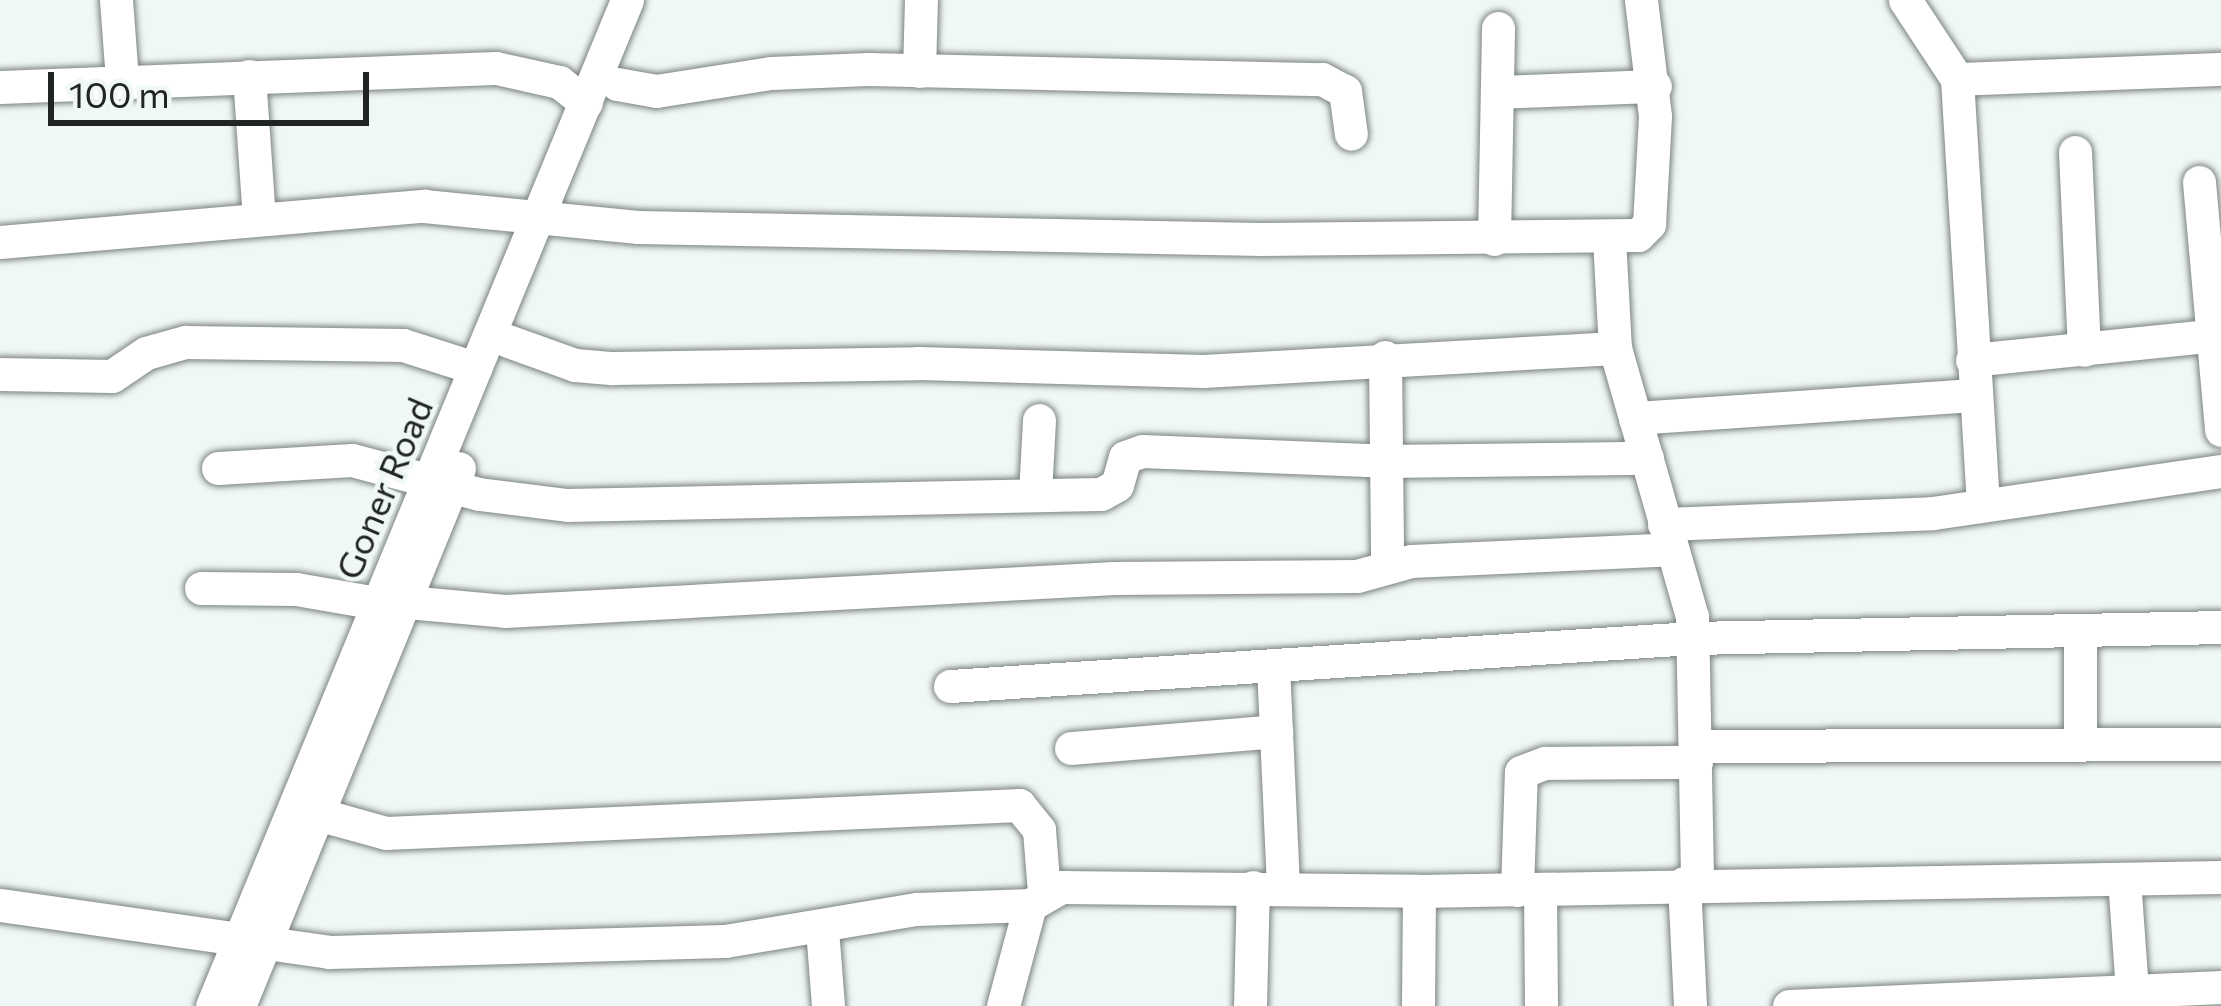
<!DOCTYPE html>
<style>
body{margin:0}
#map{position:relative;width:2221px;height:1006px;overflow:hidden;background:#f0f8f7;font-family:Commissioner,sans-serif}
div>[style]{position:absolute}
.roads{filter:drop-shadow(0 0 3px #7c8382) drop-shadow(0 0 3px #7c8382)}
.minor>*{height:33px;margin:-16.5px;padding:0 16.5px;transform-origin:16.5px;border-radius:16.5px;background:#fff}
span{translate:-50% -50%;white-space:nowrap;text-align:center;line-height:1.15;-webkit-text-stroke:9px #f0f8f7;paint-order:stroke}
.street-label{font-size:36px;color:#212424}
.scale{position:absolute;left:48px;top:72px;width:321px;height:54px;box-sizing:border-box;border:6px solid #212424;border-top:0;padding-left:15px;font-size:36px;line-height:42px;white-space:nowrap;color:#212424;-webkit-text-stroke:9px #f0f8f7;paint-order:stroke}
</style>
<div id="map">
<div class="roads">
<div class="minor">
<div style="left:116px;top:0;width:80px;rotate:85.7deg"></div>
<div style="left:1905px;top:0;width:95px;rotate:56.6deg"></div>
<div style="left:1957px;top:79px;width:427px;rotate:86.5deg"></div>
<div style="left:919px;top:71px;width:71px;rotate:-88.4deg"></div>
<div style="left:249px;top:76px;width:143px;rotate:86deg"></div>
<div style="left:1957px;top:79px;width:264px;rotate:-2.2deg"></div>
<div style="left:617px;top:84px;width:40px;rotate:10deg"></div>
<div style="left:656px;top:91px;width:116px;rotate:-8.9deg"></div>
<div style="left:771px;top:73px;width:97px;rotate:-2.4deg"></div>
<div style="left:868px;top:69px;width:454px;rotate:1.3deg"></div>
<div style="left:1322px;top:79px;width:26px;rotate:28deg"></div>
<div style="left:1345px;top:91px;width:43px;rotate:82.1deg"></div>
<div style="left:0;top:87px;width:496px;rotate:-2.2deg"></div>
<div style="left:496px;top:68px;width:65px;rotate:12.5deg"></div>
<div style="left:559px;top:82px;width:34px;rotate:38deg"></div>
<div style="left:1498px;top:92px;width:157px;rotate:-2.2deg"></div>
<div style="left:2075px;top:152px;width:198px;rotate:87.4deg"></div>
<div style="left:2199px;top:182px;width:249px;rotate:84.9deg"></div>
<div style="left:1609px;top:238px;width:110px;rotate:86.9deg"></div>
<div style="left:1615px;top:348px;width:279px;rotate:74deg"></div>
<div style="left:1692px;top:616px;width:267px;rotate:88.9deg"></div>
<div style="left:1494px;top:239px;width:211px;rotate:-88.9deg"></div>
<div style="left:0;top:242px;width:426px;rotate:-4.9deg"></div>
<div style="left:424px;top:206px;width:215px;rotate:5.6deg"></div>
<div style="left:638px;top:227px;width:623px;rotate:1.1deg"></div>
<div style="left:1261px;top:239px;width:377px;rotate:-0.6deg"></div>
<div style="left:1638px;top:235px;width:16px;rotate:-45deg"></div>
<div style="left:1649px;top:224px;width:108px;rotate:-86.8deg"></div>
<div style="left:1655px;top:116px;width:117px;rotate:-96.9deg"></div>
<div style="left:508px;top:341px;width:71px;rotate:19.7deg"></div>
<div style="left:575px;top:365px;width:38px;rotate:5deg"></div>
<div style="left:613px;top:368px;width:305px;rotate:-0.9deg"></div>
<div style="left:918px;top:363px;width:285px;rotate:1.6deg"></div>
<div style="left:1203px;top:371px;width:413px;rotate:-3.2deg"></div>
<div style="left:1385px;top:357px;width:208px;rotate:89.4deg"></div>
<div style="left:1972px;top:360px;width:239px;rotate:-5.8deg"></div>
<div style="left:0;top:374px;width:112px;rotate:1deg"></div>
<div style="left:112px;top:376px;width:41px;rotate:-34.1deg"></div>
<div style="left:146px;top:353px;width:41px;rotate:-15.8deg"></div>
<div style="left:185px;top:342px;width:218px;rotate:0.8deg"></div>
<div style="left:403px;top:345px;width:76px;rotate:17.7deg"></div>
<div style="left:1635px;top:418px;width:341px;rotate:-3.9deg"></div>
<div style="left:218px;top:468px;width:134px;rotate:-3.4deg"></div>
<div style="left:352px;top:460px;width:131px;rotate:15deg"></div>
<div style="left:479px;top:494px;width:89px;rotate:7.1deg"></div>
<div style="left:567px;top:505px;width:534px;rotate:-1.18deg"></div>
<div style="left:1101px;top:494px;width:18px;rotate:-29deg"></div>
<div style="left:1117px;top:485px;width:29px;rotate:-74deg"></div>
<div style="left:1125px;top:457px;width:18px;rotate:-19deg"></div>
<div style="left:1142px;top:451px;width:244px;rotate:2.3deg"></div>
<div style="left:1386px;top:461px;width:261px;rotate:-0.7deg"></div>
<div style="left:1035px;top:494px;width:74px;rotate:-86.9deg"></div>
<div style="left:1664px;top:524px;width:269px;rotate:-2.3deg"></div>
<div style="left:1933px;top:513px;width:291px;rotate:-8.3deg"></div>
<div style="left:201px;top:588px;width:95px;rotate:0.6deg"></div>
<div style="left:296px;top:589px;width:82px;rotate:9.8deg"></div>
<div style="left:407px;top:602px;width:98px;rotate:5.2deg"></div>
<div style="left:505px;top:611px;width:610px;rotate:-3.1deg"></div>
<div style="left:1114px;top:578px;width:243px;rotate:-0.5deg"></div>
<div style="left:1357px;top:576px;width:56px;rotate:-15.5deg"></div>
<div style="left:1411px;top:561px;width:261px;rotate:-2.6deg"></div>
<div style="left:2080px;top:630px;width:113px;rotate:90deg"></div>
<div style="left:1273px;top:666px;width:222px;rotate:87.4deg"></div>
<div style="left:950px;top:686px;width:745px;rotate:-3.7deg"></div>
<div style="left:1693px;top:638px;width:528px;rotate:-1.19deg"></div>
<div style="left:1696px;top:746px;width:525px;rotate:-0.22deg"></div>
<div style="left:1071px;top:748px;width:206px;rotate:-4.7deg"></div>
<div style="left:321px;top:815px;width:67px;rotate:15.5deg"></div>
<div style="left:386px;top:833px;width:634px;rotate:-2.53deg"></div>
<div style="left:1019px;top:805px;width:32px;rotate:51deg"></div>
<div style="left:1039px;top:830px;width:62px;rotate:85.4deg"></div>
<div style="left:2124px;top:879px;width:112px;rotate:85.9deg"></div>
<div style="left:2132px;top:991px;width:89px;rotate:-2.6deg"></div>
<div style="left:1684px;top:883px;width:123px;rotate:87.2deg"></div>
<div style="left:1517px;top:890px;width:118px;rotate:-88.1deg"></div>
<div style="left:1521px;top:772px;width:26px;rotate:-21deg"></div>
<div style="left:1545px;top:763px;width:151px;rotate:-0.4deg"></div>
<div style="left:1540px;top:890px;width:116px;rotate:89.5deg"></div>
<div style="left:0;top:905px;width:332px;rotate:8.1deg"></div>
<div style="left:329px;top:952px;width:396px;rotate:-1.6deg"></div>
<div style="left:725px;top:941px;width:195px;rotate:-9.5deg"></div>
<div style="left:917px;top:909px;width:113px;rotate:-2deg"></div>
<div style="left:822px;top:929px;width:77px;rotate:85.5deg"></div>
<div style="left:212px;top:1006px;width:1088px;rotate:-67.58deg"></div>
<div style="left:239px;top:1006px;width:581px;rotate:-67.76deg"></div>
<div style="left:1003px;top:1006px;width:105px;rotate:-75deg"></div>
<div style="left:1030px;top:905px;width:36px;rotate:-30deg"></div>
<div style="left:1061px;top:887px;width:358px;rotate:0.6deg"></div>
<div style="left:1419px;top:891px;width:802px;rotate:-1deg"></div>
<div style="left:1250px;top:1006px;width:119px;rotate:-88.6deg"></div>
<div style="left:1418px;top:1006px;width:115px;rotate:-89.5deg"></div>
<div style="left:1789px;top:1006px;width:343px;rotate:-2.5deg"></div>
<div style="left:2132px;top:991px;width:15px;rotate:90deg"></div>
</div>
</div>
<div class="street-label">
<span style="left:383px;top:488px;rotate:-67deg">Goner Road</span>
</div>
<div class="scale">100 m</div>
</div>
